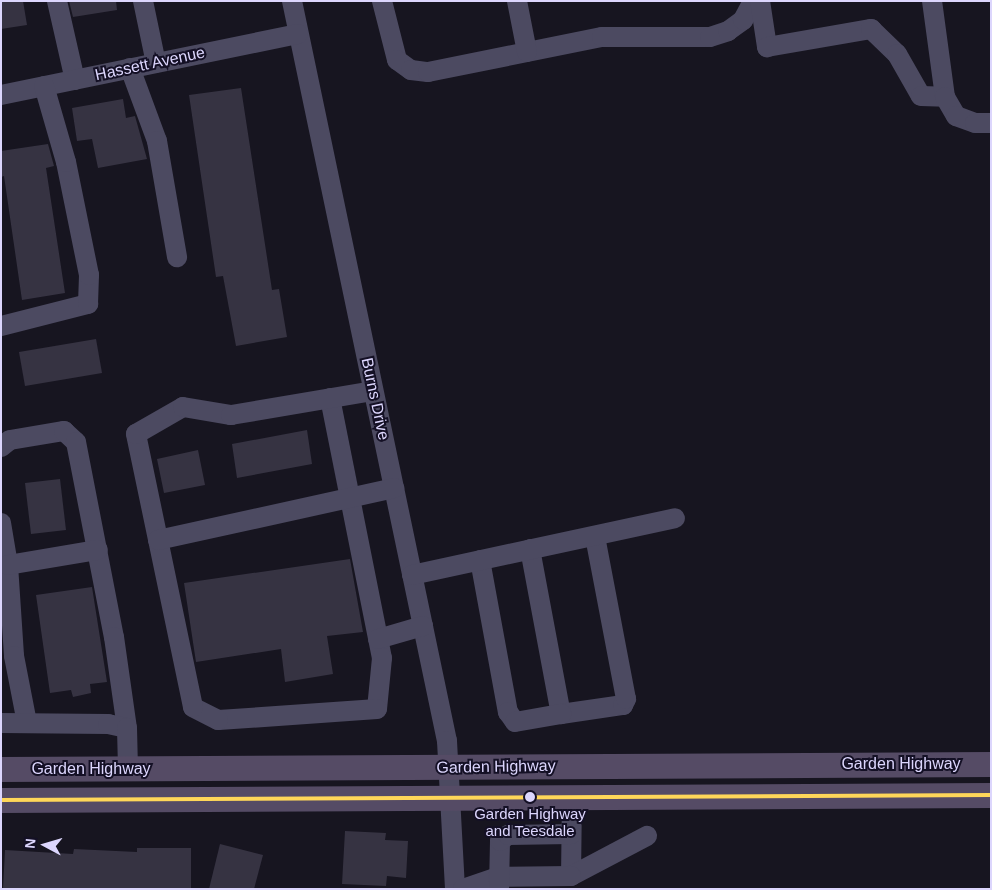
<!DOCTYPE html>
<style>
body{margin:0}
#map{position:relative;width:992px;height:890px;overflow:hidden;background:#171520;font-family:Arial,sans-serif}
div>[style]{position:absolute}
.building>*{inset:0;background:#363342}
.minor>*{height:20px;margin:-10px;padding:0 10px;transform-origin:10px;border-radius:10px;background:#4c4a61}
.major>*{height:25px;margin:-12.5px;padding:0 12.5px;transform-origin:12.5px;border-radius:12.5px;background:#554b65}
.bus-1>*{height:4px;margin:-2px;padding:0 2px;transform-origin:2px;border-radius:2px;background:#ffd759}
.dots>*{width:14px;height:14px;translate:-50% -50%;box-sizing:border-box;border:2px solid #141025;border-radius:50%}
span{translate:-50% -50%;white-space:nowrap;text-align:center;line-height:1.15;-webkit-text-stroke:4px #141025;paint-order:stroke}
.bus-label{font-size:15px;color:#dcd6fd}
.street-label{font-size:16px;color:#dcd6fd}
.frame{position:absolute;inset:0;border:2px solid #dcd6fd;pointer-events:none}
.north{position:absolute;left:20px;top:820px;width:50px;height:50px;-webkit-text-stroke:4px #141025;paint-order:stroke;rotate:276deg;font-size:14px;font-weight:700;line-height:20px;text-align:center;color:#dcd6fd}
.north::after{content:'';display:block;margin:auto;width:18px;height:22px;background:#dcd6fd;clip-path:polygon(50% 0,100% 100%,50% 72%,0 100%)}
</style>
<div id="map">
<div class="building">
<div style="clip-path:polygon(1px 1px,23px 1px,27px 25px,1px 29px)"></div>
<div style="clip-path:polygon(69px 1px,116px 1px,117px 10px,73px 17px)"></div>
<div style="clip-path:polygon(241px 88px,272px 290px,279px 289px,287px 337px,236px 346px,223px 276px,216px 277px,189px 95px)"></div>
<div style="clip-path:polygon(123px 99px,126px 118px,135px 116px,147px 159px,98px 168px,92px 139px,77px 141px,72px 108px)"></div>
<div style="clip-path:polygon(48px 144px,54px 166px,46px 168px,65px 293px,22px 300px,4px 176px,1px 177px,1px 151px)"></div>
<div style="clip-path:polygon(96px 339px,102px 373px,25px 386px,19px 352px)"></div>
<div style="clip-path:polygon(307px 430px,312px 464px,237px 478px,232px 444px)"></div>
<div style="clip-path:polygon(198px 450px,205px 485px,164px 493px,157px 459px)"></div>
<div style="clip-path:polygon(60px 479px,66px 530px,31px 534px,25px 483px)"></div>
<div style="clip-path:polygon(350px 559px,363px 632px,327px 636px,333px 674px,285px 682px,281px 649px,196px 662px,184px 583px)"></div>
<div style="clip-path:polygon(92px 587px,107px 682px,90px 684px,91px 693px,73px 697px,71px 690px,50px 693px,36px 595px)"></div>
<div style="clip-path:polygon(345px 831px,386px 833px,385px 840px,408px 841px,406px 878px,387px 876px,386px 886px,342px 884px)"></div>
<div style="clip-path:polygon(220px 844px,263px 855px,254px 889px,209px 889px)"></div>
<div style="clip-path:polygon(137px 848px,191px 848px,191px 889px,3px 889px,5px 850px,73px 854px,74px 849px,137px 852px)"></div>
</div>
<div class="minor">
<div style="left:57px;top:1px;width:81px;rotate:77.2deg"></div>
<div style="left:143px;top:1px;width:63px;rotate:78.2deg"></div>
<div style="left:292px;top:1px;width:756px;rotate:78.17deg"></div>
<div style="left:447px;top:741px;width:148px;rotate:86.9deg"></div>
<div style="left:382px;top:1px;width:61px;rotate:75.7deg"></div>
<div style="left:397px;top:60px;width:17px;rotate:36deg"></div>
<div style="left:411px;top:70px;width:17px;rotate:7deg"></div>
<div style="left:428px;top:72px;width:177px;rotate:-11.4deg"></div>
<div style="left:602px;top:37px;width:108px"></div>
<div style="left:710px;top:37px;width:19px;rotate:-18deg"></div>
<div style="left:728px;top:31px;width:19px;rotate:-36deg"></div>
<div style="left:743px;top:20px;width:21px;rotate:-62deg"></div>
<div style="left:517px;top:1px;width:52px;rotate:78.9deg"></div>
<div style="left:760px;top:1px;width:47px;rotate:81.3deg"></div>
<div style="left:767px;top:47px;width:106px;rotate:-9.8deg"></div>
<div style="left:871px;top:29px;width:36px;rotate:44deg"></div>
<div style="left:897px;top:54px;width:48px;rotate:60.3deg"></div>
<div style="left:921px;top:96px;width:24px;rotate:2deg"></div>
<div style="left:945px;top:97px;width:97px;rotate:-97.7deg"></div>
<div style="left:130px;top:68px;width:78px;rotate:69.7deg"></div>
<div style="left:157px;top:141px;width:118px;rotate:80.2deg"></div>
<div style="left:1px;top:95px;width:303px;rotate:-11.6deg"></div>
<div style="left:945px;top:97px;width:22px;rotate:60deg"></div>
<div style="left:956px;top:116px;width:20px;rotate:20deg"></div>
<div style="left:975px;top:123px;width:16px"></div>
<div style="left:1px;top:326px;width:90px;rotate:-14.2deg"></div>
<div style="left:88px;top:304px;width:29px;rotate:-88deg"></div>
<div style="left:89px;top:275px;width:115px;rotate:-101.5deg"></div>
<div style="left:66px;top:162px;width:79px;rotate:-106.1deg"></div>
<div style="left:330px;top:398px;width:265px;rotate:78.7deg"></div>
<div style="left:382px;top:658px;width:51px;rotate:95.6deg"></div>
<div style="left:377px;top:709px;width:159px;rotate:176deg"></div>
<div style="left:218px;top:720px;width:28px;rotate:-153deg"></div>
<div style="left:193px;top:707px;width:279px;rotate:-101.8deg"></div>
<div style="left:136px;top:434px;width:54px;rotate:-29.9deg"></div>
<div style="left:183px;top:407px;width:49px;rotate:9.5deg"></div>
<div style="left:231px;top:415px;width:144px;rotate:-9.6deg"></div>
<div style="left:1px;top:447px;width:11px;rotate:-38deg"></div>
<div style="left:10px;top:440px;width:55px;rotate:-9.5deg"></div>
<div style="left:64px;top:431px;width:16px;rotate:43deg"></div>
<div style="left:76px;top:442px;width:199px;rotate:79deg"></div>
<div style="left:114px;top:637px;width:92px;rotate:81.9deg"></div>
<div style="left:1px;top:523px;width:43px;rotate:80.5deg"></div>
<div style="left:8px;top:565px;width:91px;rotate:86.2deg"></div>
<div style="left:14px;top:656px;width:68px;rotate:79deg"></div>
<div style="left:158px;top:540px;width:242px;rotate:-12.4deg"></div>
<div style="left:530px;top:549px;width:168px;rotate:79.4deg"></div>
<div style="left:561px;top:714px;width:63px;rotate:-8.3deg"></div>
<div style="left:623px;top:705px;width:7px;rotate:-63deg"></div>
<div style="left:626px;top:699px;width:166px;rotate:-100.8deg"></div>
<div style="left:480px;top:560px;width:155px;rotate:79.6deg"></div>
<div style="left:508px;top:712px;width:12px;rotate:55deg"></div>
<div style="left:515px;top:722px;width:47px;rotate:-9.9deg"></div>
<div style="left:8px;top:565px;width:91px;rotate:-9.5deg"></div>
<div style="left:412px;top:575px;width:269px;rotate:-12.2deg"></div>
<div style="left:378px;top:639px;width:47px;rotate:-16.1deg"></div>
<div style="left:1px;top:723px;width:107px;rotate:0.5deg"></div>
<div style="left:108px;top:724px;width:19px;rotate:12deg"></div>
<div style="left:127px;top:728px;width:40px;rotate:88.6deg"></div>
<div style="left:572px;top:796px;width:80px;rotate:90.7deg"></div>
<div style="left:571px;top:876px;width:86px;rotate:-27.8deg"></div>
<div style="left:463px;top:889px;width:37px;rotate:-19deg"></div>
<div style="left:498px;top:877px;width:73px;rotate:-0.8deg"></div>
<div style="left:499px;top:889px;width:48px;rotate:-88.8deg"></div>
<div style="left:500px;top:841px;width:10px;rotate:-37deg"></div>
<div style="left:508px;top:835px;width:63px;rotate:-0.9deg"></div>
</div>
<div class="major">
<div style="left:1px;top:769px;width:990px;rotate:-0.29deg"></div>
<div style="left:1px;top:800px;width:990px;rotate:-0.29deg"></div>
</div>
<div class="bus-1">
<div style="left:1px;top:800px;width:990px;rotate:-0.29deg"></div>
</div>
<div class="dots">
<div style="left:530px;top:797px;background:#dcd6fd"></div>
</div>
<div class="bus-label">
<span style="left:530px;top:822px">Garden Highway<br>and Teesdale</span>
</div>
<div class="street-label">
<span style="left:150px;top:64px;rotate:-12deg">Hassett Avenue</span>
<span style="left:375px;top:399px;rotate:78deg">Burns Drive</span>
<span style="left:901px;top:764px">Garden Highway</span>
<span style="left:496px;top:767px;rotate:-1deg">Garden Highway</span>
<span style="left:91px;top:769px">Garden Highway</span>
</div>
<div class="frame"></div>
<div class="north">N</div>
</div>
